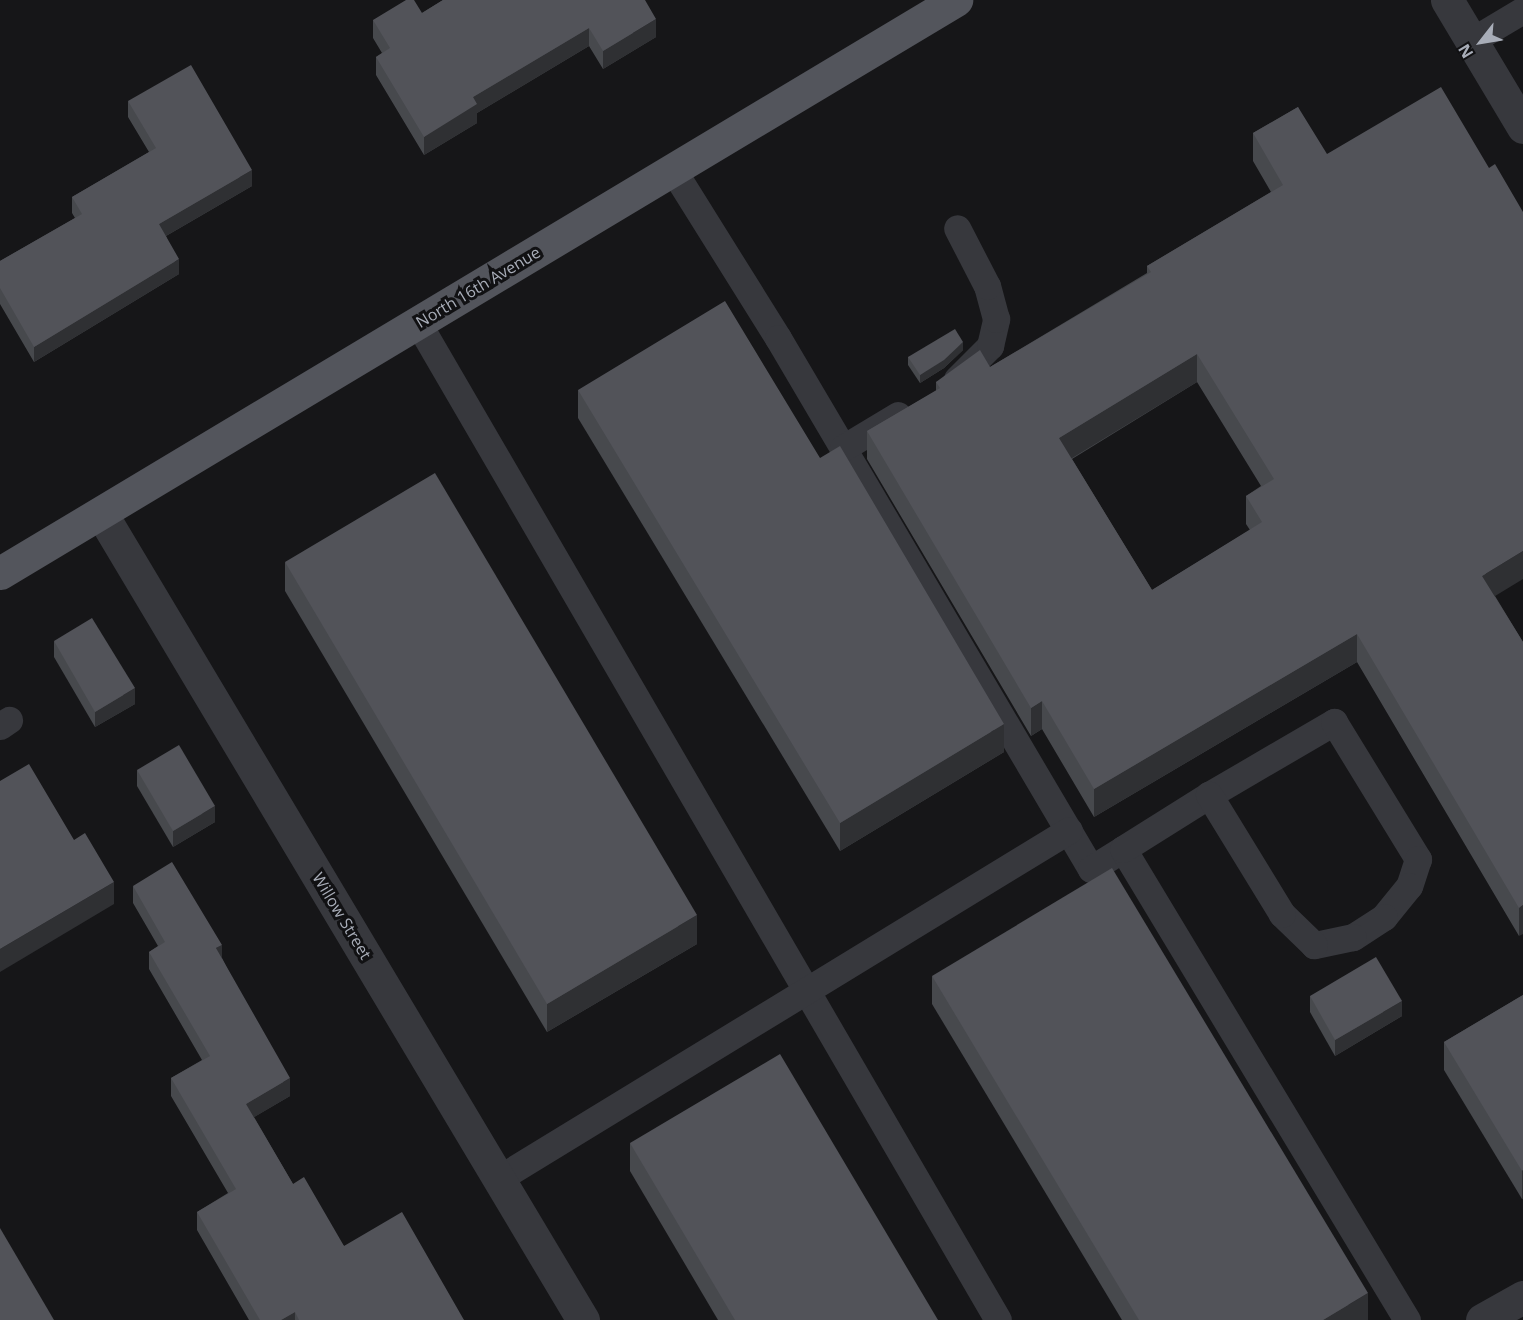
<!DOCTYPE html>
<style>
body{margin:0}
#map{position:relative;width:1523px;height:1320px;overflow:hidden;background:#161618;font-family:"Open Sans",sans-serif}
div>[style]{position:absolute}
.service>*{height:27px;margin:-13.5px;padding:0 13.5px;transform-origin:13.5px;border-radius:13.5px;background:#37383d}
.minor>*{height:33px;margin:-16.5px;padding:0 16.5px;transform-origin:16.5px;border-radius:16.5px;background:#37383d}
.primary>*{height:33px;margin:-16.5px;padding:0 16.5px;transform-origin:16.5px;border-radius:16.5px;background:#53555c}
.wall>*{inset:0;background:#47494d}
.shaded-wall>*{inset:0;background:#2f3033}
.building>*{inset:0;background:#525359}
span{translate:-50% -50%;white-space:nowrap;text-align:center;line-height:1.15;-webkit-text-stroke:6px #111113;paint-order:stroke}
.street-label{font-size:16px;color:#a8adb8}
.north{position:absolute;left:1451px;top:12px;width:60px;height:60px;-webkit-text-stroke:4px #111113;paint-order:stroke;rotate:239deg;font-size:16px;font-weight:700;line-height:24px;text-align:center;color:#a8adb8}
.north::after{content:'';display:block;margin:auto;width:21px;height:27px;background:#a8adb8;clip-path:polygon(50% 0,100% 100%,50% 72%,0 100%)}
</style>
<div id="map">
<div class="service">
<div style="left:1471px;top:41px;width:61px;rotate:-30.8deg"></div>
<div style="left:673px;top:170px;width:198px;rotate:58deg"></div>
<div style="left:778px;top:338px;width:616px;rotate:59.48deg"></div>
<div style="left:1091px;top:869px;width:38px;rotate:-32deg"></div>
<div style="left:1123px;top:849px;width:550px;rotate:58.91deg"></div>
<div style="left:418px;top:323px;width:1153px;rotate:59.81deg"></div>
<div style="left:957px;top:379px;width:47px;rotate:-45deg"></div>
<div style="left:990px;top:346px;width:28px;rotate:-77deg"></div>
<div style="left:996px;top:319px;width:34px;rotate:-105deg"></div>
<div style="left:987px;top:286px;width:65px;rotate:-117.3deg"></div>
<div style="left:843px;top:448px;width:64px;rotate:-31deg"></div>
<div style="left:0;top:726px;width:11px;rotate:-34deg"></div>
<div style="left:1123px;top:849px;width:102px;rotate:-32.1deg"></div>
<div style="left:1209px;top:795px;width:145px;rotate:-30.3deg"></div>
<div style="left:1334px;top:722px;width:161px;rotate:58.5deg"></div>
<div style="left:1418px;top:859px;width:28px;rotate:108deg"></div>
<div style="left:1409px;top:886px;width:40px;rotate:129deg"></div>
<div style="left:1384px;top:917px;width:37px;rotate:147deg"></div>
<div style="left:1353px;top:937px;width:40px;rotate:168deg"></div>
<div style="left:1314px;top:945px;width:45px;rotate:-135.9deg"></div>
<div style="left:1282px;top:914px;width:140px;rotate:-121.5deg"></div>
<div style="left:498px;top:1179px;width:669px;rotate:-31.43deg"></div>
</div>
<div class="minor">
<div style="left:1447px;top:0;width:148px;rotate:59.1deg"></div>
<div style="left:101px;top:513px;width:940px;rotate:59.15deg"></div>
<div style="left:1482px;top:1320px;width:47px;rotate:-29.3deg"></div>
</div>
<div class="primary">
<div style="left:0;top:573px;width:1115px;rotate:-30.94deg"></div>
</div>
<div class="wall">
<div style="clip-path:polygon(443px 0,656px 37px,603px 69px,589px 46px,477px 113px,477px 123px,424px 155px,376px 75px,376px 57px,382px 53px,373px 38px,373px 20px,422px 13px)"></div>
<div style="clip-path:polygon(128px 101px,252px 186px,166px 236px,179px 274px,34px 362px,0 304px,0 261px,75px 218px,72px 213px,72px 197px,149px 152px,128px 117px)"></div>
<div style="clip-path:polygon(evenodd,1298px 107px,1495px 596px,1523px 642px,1519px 936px,1357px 662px,1094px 817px,1042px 729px,1031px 736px,867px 459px,867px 431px,936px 391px,936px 382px,990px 367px,1147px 273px,1147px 266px,1271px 192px,1253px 161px,1253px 133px,1298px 107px,1197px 382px,1261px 486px,1246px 496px,1246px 524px,1250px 530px,1152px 590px,1072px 459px,1197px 382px)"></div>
<div style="clip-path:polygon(963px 350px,944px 368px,920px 383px,908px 365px,908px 357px)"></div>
<div style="clip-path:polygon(578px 390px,820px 458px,1004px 752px,840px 851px,578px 418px)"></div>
<div style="clip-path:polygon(285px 562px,697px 944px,547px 1032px,285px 591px)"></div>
<div style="clip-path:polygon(54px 641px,135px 704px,95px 727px,54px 657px)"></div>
<div style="clip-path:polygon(137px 770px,215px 822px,173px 847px,137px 786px)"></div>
<div style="clip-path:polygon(133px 886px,222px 958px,290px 1096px,254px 1117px,293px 1184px,344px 1246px,464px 1320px,249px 1320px,197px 1230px,197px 1212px,228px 1193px,171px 1096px,171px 1078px,202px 1060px,149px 969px,149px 952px,158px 946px,133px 903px)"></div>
<div style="clip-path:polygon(932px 976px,1368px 1320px,1122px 1320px,932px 1004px)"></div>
<div style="clip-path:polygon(1523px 995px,1522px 1199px,1444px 1070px,1444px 1042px)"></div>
<div style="clip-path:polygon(1310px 996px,1402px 1016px,1335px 1056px,1310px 1012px)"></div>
<div style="clip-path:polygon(630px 1143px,938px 1320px,718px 1320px,630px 1171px)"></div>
</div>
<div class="shaded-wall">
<div style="clip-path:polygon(656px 19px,656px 37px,603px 69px,603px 51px)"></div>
<div style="clip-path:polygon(589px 28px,589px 46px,477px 113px,477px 123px,424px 155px,424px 137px,473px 97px)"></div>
<div style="clip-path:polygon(252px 170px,252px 186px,159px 240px,159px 224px)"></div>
<div style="clip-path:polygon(179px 259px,179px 274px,34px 362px,34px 347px)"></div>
<div style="clip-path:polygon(963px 342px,963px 350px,944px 368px,920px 383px,920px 375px)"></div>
<div style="clip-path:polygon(1197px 354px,1197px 382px,1059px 466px,1059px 438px)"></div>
<div style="clip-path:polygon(1523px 551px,1523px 579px,1482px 604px,1482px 576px)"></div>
<div style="clip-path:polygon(1357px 634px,1357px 662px,1094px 817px,1094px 789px)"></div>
<div style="clip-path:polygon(135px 688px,135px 704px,95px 727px,95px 712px)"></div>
<div style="clip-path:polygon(1042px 701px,1042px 729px,1031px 736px,1031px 708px)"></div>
<div style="clip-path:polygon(1004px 724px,1004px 752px,840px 851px,840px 823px)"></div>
<div style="clip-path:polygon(215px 806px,215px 822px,173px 847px,173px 831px)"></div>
<div style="clip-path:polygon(114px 882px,114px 904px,0 972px,0 949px)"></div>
<div style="clip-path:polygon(1523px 905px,1523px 934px,1519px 936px,1519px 908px)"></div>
<div style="clip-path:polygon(697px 915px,697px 944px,547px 1032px,547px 1004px)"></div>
<div style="clip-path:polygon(222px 945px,222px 963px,216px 948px)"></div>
<div style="clip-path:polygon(1402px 1001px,1402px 1016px,1335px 1056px,1335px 1040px)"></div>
<div style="clip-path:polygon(290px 1078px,290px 1096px,246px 1122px,246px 1104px)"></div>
<div style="clip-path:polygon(1523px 1170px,1523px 1199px,1522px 1199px,1522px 1171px)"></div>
<div style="clip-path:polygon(1368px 1293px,1368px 1320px,1323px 1320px)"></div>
<div style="clip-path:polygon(295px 1312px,295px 1320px,281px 1320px)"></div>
</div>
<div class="building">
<div style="clip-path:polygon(406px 0,414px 0,422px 13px,443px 0,645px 0,656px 19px,603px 51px,589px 28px,473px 97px,477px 104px,424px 137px,376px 57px,390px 48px,373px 20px)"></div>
<div style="clip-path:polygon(191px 65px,252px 170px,159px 224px,179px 259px,34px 347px,0 288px,0 261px,82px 214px,72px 197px,156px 148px,128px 101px)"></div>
<div style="clip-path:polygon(evenodd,1441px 87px,1489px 168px,1495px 164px,1523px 212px,1523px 551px,1482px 576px,1523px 642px,1523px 905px,1519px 908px,1357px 634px,1094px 789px,1042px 701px,1031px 708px,867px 431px,940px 388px,936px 382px,980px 350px,990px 367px,1151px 272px,1147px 266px,1283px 185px,1253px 133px,1298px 107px,1327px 154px,1441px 87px,1197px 354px,1274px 479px,1246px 496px,1262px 522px,1152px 590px,1059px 438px,1197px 354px)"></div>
<div style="clip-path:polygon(725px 301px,820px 458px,840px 446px,1004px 724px,840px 823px,578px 390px)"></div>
<div style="clip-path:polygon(955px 329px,963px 342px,944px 360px,920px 375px,908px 357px)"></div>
<div style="clip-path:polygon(435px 473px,697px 915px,547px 1004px,285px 562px)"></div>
<div style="clip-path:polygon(92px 618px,135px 688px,95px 712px,54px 641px)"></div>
<div style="clip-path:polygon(179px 745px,215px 806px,173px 831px,137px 770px)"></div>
<div style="clip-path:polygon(29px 764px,74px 840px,85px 833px,114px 882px,0 949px,0 781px)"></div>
<div style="clip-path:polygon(172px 862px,222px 945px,216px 948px,290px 1078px,246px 1104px,293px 1184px,304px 1177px,344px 1246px,402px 1212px,464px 1320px,299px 1320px,295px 1312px,281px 1320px,260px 1320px,197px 1212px,236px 1189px,171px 1078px,210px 1056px,149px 952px,165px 942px,133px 886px)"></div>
<div style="clip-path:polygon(1112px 868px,1368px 1293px,1323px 1320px,1139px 1320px,932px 976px)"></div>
<div style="clip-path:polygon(1376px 957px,1402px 1001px,1335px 1040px,1310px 996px)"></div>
<div style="clip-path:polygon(1523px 995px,1523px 1170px,1522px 1171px,1444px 1042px)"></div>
<div style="clip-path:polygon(780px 1054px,938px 1320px,735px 1320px,630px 1143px)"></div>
<div style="clip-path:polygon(0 1228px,54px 1320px,0 1320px)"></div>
</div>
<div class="street-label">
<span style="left:478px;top:287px;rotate:-31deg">North 16th Avenue</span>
<span style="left:342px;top:916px;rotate:59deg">Willow Street</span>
</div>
<div class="north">N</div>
</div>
